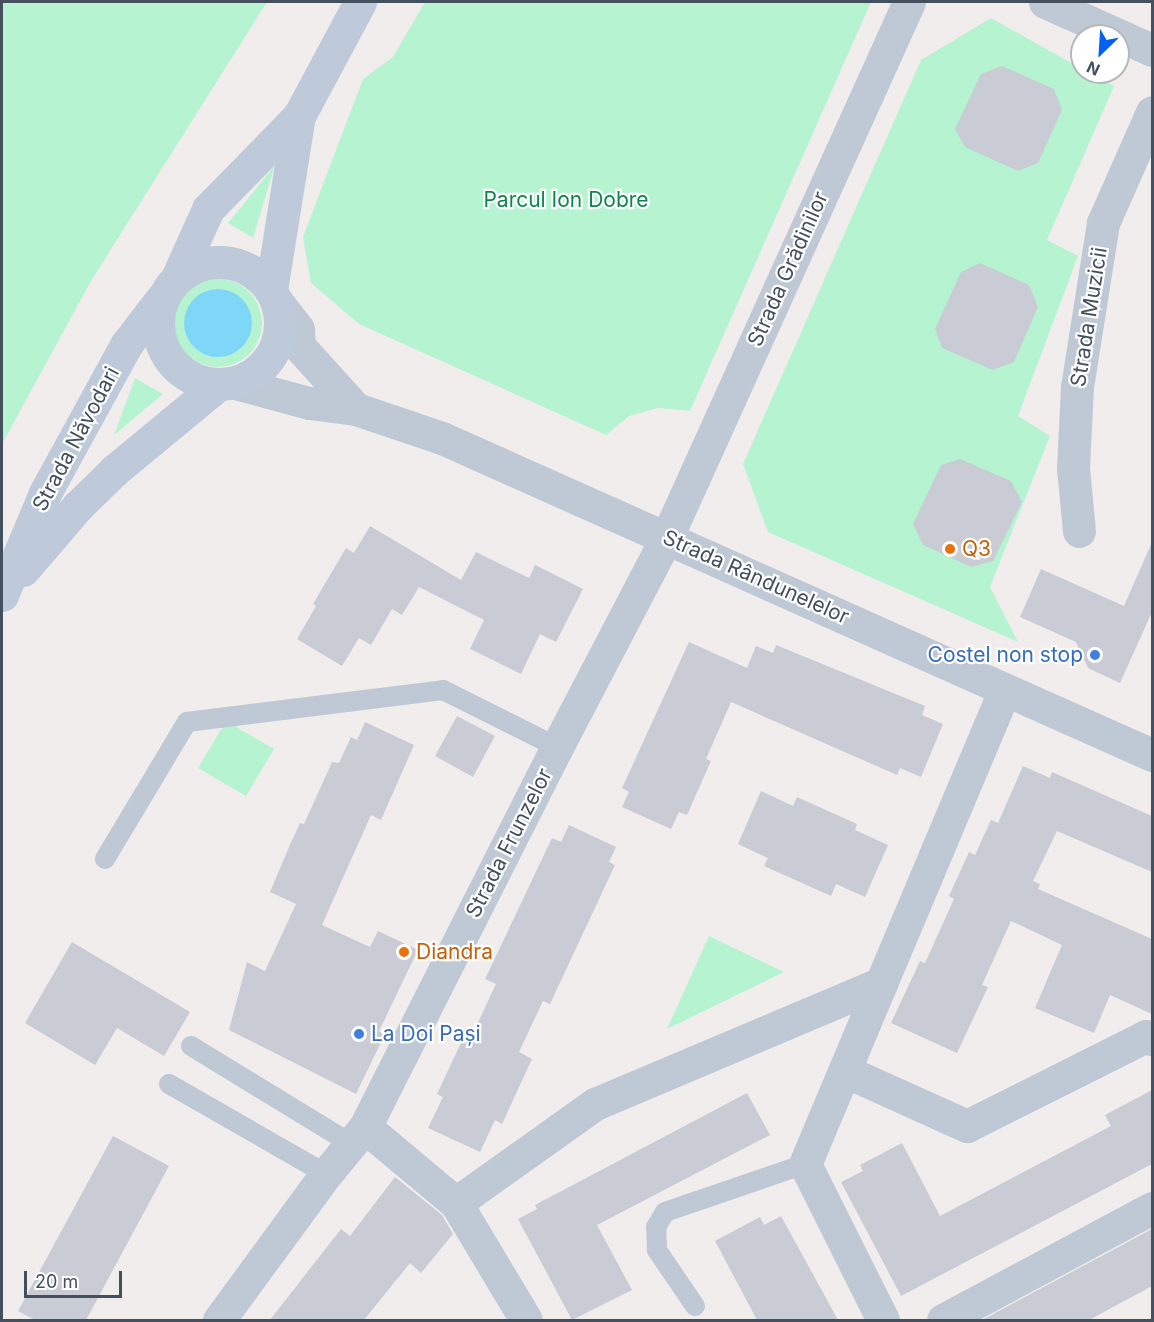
<!DOCTYPE html>
<meta charset="utf-8">
<style>
body{margin:0}
#map{position:relative;width:1154px;height:1322px;overflow:hidden;background:#f1eded;font-family:Inter,sans-serif}
div>[style]{position:absolute}
.green>*{inset:0;background:#b6f4d1}
.round{border-radius:50%}
.water>*{inset:0;background:#7ed7f6}
.building>*{inset:0;background:#c9ccd4}
.service>*{height:20px;margin:-10px;padding:0 10px;transform-origin:10px;border-radius:10px;background:#bfc9d5}
.minor>*{height:33px;margin:-16.5px;padding:0 16.5px;transform-origin:16.5px;border-radius:16.5px;background:#bfc9d5}
.tertiary>*{height:33px;margin:-16.5px;padding:0 16.5px;transform-origin:16.5px;border-radius:16.5px;background:#bfc9d5}
.secondary>*{height:33px;margin:-16.5px;padding:0 16.5px;transform-origin:16.5px;border-radius:16.5px;background:#becad9}
.secondary>.ring{margin:-16.5px;padding:0;box-sizing:content-box;background:none;border:33px solid #becad9;border-radius:50%}
.dots>*{width:16px;height:16px;translate:-50% -50%;box-sizing:border-box;border:3px solid #fff;border-radius:50%}
span{translate:-50% -50%;white-space:nowrap;text-align:center;line-height:1.15;-webkit-text-stroke:4.5px #fff;paint-order:stroke}
.park-label{font-size:21px;color:#0c864f}
.street-label{font-size:21px;color:#44505d}
.food-label{font-size:21px;color:#c56008}
.left{translate:0 -50%;text-align:left}
.shop-label{font-size:21px;color:#366cbe}
.right{translate:-100% -50%;text-align:right}
.frame{position:absolute;inset:0;border:3px solid #44505d;pointer-events:none}
.north{position:absolute;left:1070px;top:24px;width:60px;height:60px;box-sizing:border-box;background:#fff;border:2px solid #b4b9be;border-radius:50%;rotate:205deg;font-size:16px;font-weight:700;line-height:24px;text-align:center;color:#44505d}
.north::after{content:'';display:block;margin:auto;width:21px;height:27px;background:#0561f3;clip-path:polygon(50% 0,100% 100%,50% 72%,0 100%)}
.scale{position:absolute;left:24px;top:1271px;width:98px;height:27px;box-sizing:border-box;border:3px solid #44505d;border-top:0;padding-left:8px;font-size:18px;line-height:21px;white-space:nowrap;color:#44505d;-webkit-text-stroke:4px #fff;paint-order:stroke}
</style>
<div id="map">
<div class="green">
<div style="clip-path:polygon(2px 2px,267px 2px,91px 281px,2px 444px)"></div>
<div style="clip-path:polygon(425px 2px,871px 2px,690px 411px,658px 408px,629px 416px,606px 435px,359px 324px,311px 283px,303px 237px,363px 79px,393px 57px)"></div>
<div style="clip-path:polygon(991px 18px,1082px 69px,1082px 72px,1088px 72px,1114px 86px,1047px 240px,1078px 256px,1018px 416px,1050px 436px,990px 587px,1018px 642px,768px 532px,743px 464px,921px 60px)"></div>
<div style="clip-path:polygon(275px 165px,253px 238px,228px 223px)"></div>
<div class="round" style="left:174px;top:279px;width:88px;height:88px"></div>
<div style="clip-path:polygon(135px 378px,163px 394px,114px 435px)"></div>
<div style="clip-path:polygon(226px 721px,274px 749px,246px 796px,198px 768px)"></div>
<div style="clip-path:polygon(709px 936px,784px 972px,667px 1029px)"></div>
</div>
<div class="water">
<div class="round" style="left:184px;top:289px;width:68px;height:68px"></div>
</div>
<div class="building">
<div style="clip-path:polygon(1002px 66px,1054px 89px,1062px 110px,1038px 163px,1018px 171px,965px 147px,955px 129px,981px 74px)"></div>
<div style="clip-path:polygon(980px 263px,1029px 285px,1038px 307px,1014px 362px,993px 370px,942px 348px,935px 329px,961px 272px)"></div>
<div style="clip-path:polygon(960px 459px,1011px 481px,1022px 502px,993px 561px,971px 567px,923px 545px,913px 524px,941px 465px)"></div>
<div style="clip-path:polygon(370px 526px,461px 580px,476px 552px,529px 578px,535px 565px,583px 589px,556px 642px,540px 634px,521px 674px,470px 649px,484px 620px,419px 587px,402px 615px,392px 609px,371px 645px,359px 638px,342px 666px,297px 639px,316px 606px,313px 604px,346px 548px,354px 553px)"></div>
<div style="clip-path:polygon(1152px 542px,1152px 612px,1120px 683px,1088px 668px,1076px 642px,1020px 617px,1041px 569px,1124px 606px)"></div>
<div style="clip-path:polygon(689px 642px,747px 668px,756px 646px,773px 653px,776px 645px,925px 706px,922px 715px,943px 724px,921px 777px,900px 768px,897px 775px,731px 702px,706px 759px,711px 761px,687px 815px,679px 812px,671px 829px,622px 807px,629px 792px,622px 788px)"></div>
<div style="clip-path:polygon(457px 716px,495px 736px,473px 777px,435px 756px)"></div>
<div style="clip-path:polygon(365px 722px,414px 745px,381px 820px,371px 815px,322px 925px,370px 947px,378px 931px,418px 950px,379px 1031px,385px 1034px,356px 1094px,229px 1030px,247px 962px,265px 971px,296px 904px,270px 892px,289px 847px,300px 823px,304px 824px,332px 762px,339px 763px,351px 737px,357px 740px)"></div>
<div style="clip-path:polygon(1023px 766px,1050px 778px,1052px 772px,1152px 816px,1152px 872px,1057px 831px,1033px 881px,1040px 884px,1038px 889px,1152px 939px,1152px 1014px,1110px 995px,1094px 1033px,1035px 1008px,1062px 945px,1011px 921px,982px 985px,988px 987px,957px 1053px,891px 1023px,920px 961px,925px 963px,954px 899px,949px 896px,969px 852px,975px 855px,991px 820px,998px 823px)"></div>
<div style="clip-path:polygon(761px 791px,793px 806px,797px 797px,857px 824px,855px 830px,888px 845px,865px 897px,836px 884px,831px 896px,764px 866px,768px 858px,738px 844px)"></div>
<div style="clip-path:polygon(569px 825px,616px 847px,609px 862px,615px 865px,550px 1004px,543px 1001px,519px 1052px,532px 1059px,502px 1124px,495px 1120px,480px 1152px,428px 1128px,443px 1097px,437px 1094px,467px 1030px,473px 1033px,496px 984px,485px 979px,552px 838px,561px 842px)"></div>
<div style="clip-path:polygon(72px 942px,190px 1012px,164px 1056px,117px 1028px,95px 1065px,25px 1023px)"></div>
<div style="clip-path:polygon(1152px 1090px,1152px 1164px,901px 1296px,841px 1182px,863px 1171px,860px 1165px,902px 1143px,940px 1216px,1111px 1126px,1105px 1115px)"></div>
<div style="clip-path:polygon(747px 1093px,770px 1135px,597px 1225px,632px 1290px,572px 1320px,518px 1219px,537px 1209px,535px 1205px)"></div>
<div style="clip-path:polygon(113px 1136px,169px 1166px,86px 1320px,35px 1320px,18px 1311px)"></div>
<div style="clip-path:polygon(395px 1177px,442px 1215px,453px 1234px,421px 1273px,410px 1263px,364px 1320px,270px 1320px,341px 1229px,350px 1236px)"></div>
<div style="clip-path:polygon(781px 1216px,838px 1320px,757px 1320px,715px 1241px,760px 1217px,764px 1225px)"></div>
<div style="clip-path:polygon(1152px 1229px,1152px 1286px,1089px 1320px,982px 1320px)"></div>
</div>
<div class="service">
<div style="left:105px;top:859px;width:160px;rotate:-59.1deg"></div>
<div style="left:187px;top:722px;width:258px;rotate:-7.1deg"></div>
<div style="left:443px;top:690px;width:127px;rotate:26.6deg"></div>
<div style="left:191px;top:1046px;width:190px;rotate:31.4deg"></div>
<div style="left:169px;top:1084px;width:181px;rotate:29.8deg"></div>
<div style="left:695px;top:1306px;width:68px;rotate:-124.2deg"></div>
<div style="left:657px;top:1250px;width:23px;rotate:-92deg"></div>
<div style="left:656px;top:1227px;width:17px;rotate:-59deg"></div>
<div style="left:665px;top:1212px;width:148px;rotate:-18.9deg"></div>
</div>
<div class="minor">
<div style="left:1045px;top:2px;width:117px;rotate:24.2deg"></div>
<div style="left:1079px;top:531px;width:63px;rotate:-95.4deg"></div>
<div style="left:1073px;top:468px;width:81px;rotate:-87.2deg"></div>
<div style="left:1077px;top:387px;width:166px;rotate:-81deg"></div>
<div style="left:1103px;top:223px;width:121px;rotate:-66.2deg"></div>
<div style="left:845px;top:1071px;width:134px;rotate:24.3deg"></div>
<div style="left:967px;top:1126px;width:200px;rotate:-26.7deg"></div>
<div style="left:1146px;top:1036px;width:7px;rotate:27deg"></div>
<div style="left:365px;top:1127px;width:119px;rotate:39.9deg"></div>
<div style="left:456px;top:1203px;width:136px;rotate:59.1deg"></div>
<div style="left:456px;top:1203px;width:171px;rotate:-35.5deg"></div>
<div style="left:595px;top:1104px;width:311px;rotate:-22.9deg"></div>
<div style="left:219px;top:1320px;width:181px;rotate:-53.8deg"></div>
<div style="left:326px;top:1174px;width:61px;rotate:-50.3deg"></div>
<div style="left:365px;top:1127px;width:426px;rotate:-63.2deg"></div>
<div style="left:557px;top:747px;width:237px;rotate:-62.4deg"></div>
<div style="left:667px;top:537px;width:587px;rotate:-65.66deg"></div>
<div style="left:883px;top:1320px;width:174px;rotate:-116.6deg"></div>
<div style="left:805px;top:1164px;width:515px;rotate:-67.17deg"></div>
<div style="left:943px;top:1320px;width:237px;rotate:-28.2deg"></div>
</div>
<div class="tertiary">
<div style="left:277px;top:302px;width:34px;rotate:52deg"></div>
<div style="left:298px;top:329px;width:17px;rotate:87deg"></div>
<div style="left:299px;top:346px;width:85px;rotate:47.9deg"></div>
<div style="left:235px;top:383px;width:77px;rotate:15.1deg"></div>
<div style="left:309px;top:403px;width:47px;rotate:7.3deg"></div>
<div style="left:356px;top:409px;width:91px;rotate:18.6deg"></div>
<div style="left:442px;top:438px;width:778px;rotate:24.06deg"></div>
</div>
<div class="secondary">
<div class="ring" style="left:158px;top:262px;width:89px;height:89px"></div>
<div style="left:177px;top:278px;width:76px;rotate:-65.8deg"></div>
<div style="left:208px;top:209px;width:130px;rotate:-45.6deg"></div>
<div style="left:299px;top:116px;width:129px;rotate:-61.8deg"></div>
<div style="left:271px;top:290px;width:176px;rotate:-80.9deg"></div>
<div style="left:23px;top:570px;width:84px;rotate:-49.3deg"></div>
<div style="left:78px;top:506px;width:52px;rotate:-44.2deg"></div>
<div style="left:115px;top:470px;width:135px;rotate:-39.6deg"></div>
<div style="left:2px;top:595px;width:111px;rotate:-67.1deg"></div>
<div style="left:45px;top:493px;width:169px;rotate:-61.3deg"></div>
<div style="left:126px;top:345px;width:59px;rotate:-52.5deg"></div>
</div>
<div class="dots">
<div style="left:950px;top:549px;background:#e8710a"></div>
<div style="left:1095px;top:655px;background:#3f7fe0"></div>
<div style="left:404px;top:952px;background:#e8710a"></div>
<div style="left:359px;top:1034px;background:#3f7fe0"></div>
</div>
<div class="park-label">
<span style="left:566px;top:200px">Parcul Ion Dobre</span>
</div>
<div class="street-label">
<span style="left:788px;top:269px;rotate:-66deg">Strada Grădinilor</span>
<span style="left:1089px;top:317px;rotate:-81deg">Strada Muzicii</span>
<span style="left:76px;top:439px;rotate:-62deg">Strada Năvodari</span>
<span style="left:756px;top:577px;rotate:24deg">Strada Rândunelelor</span>
<span style="left:509px;top:843px;rotate:-63deg">Strada Frunzelor</span>
</div>
<div class="food-label">
<span class="left" style="left:962px;top:549px">Q3</span>
<span class="left" style="left:416px;top:952px">Diandra</span>
</div>
<div class="shop-label">
<span class="right" style="left:1083px;top:655px">Costel non stop</span>
<span class="left" style="left:371px;top:1034px">La Doi Pași</span>
</div>
<div class="frame"></div>
<div class="north">N</div>
<div class="scale">20 m</div>
</div>
